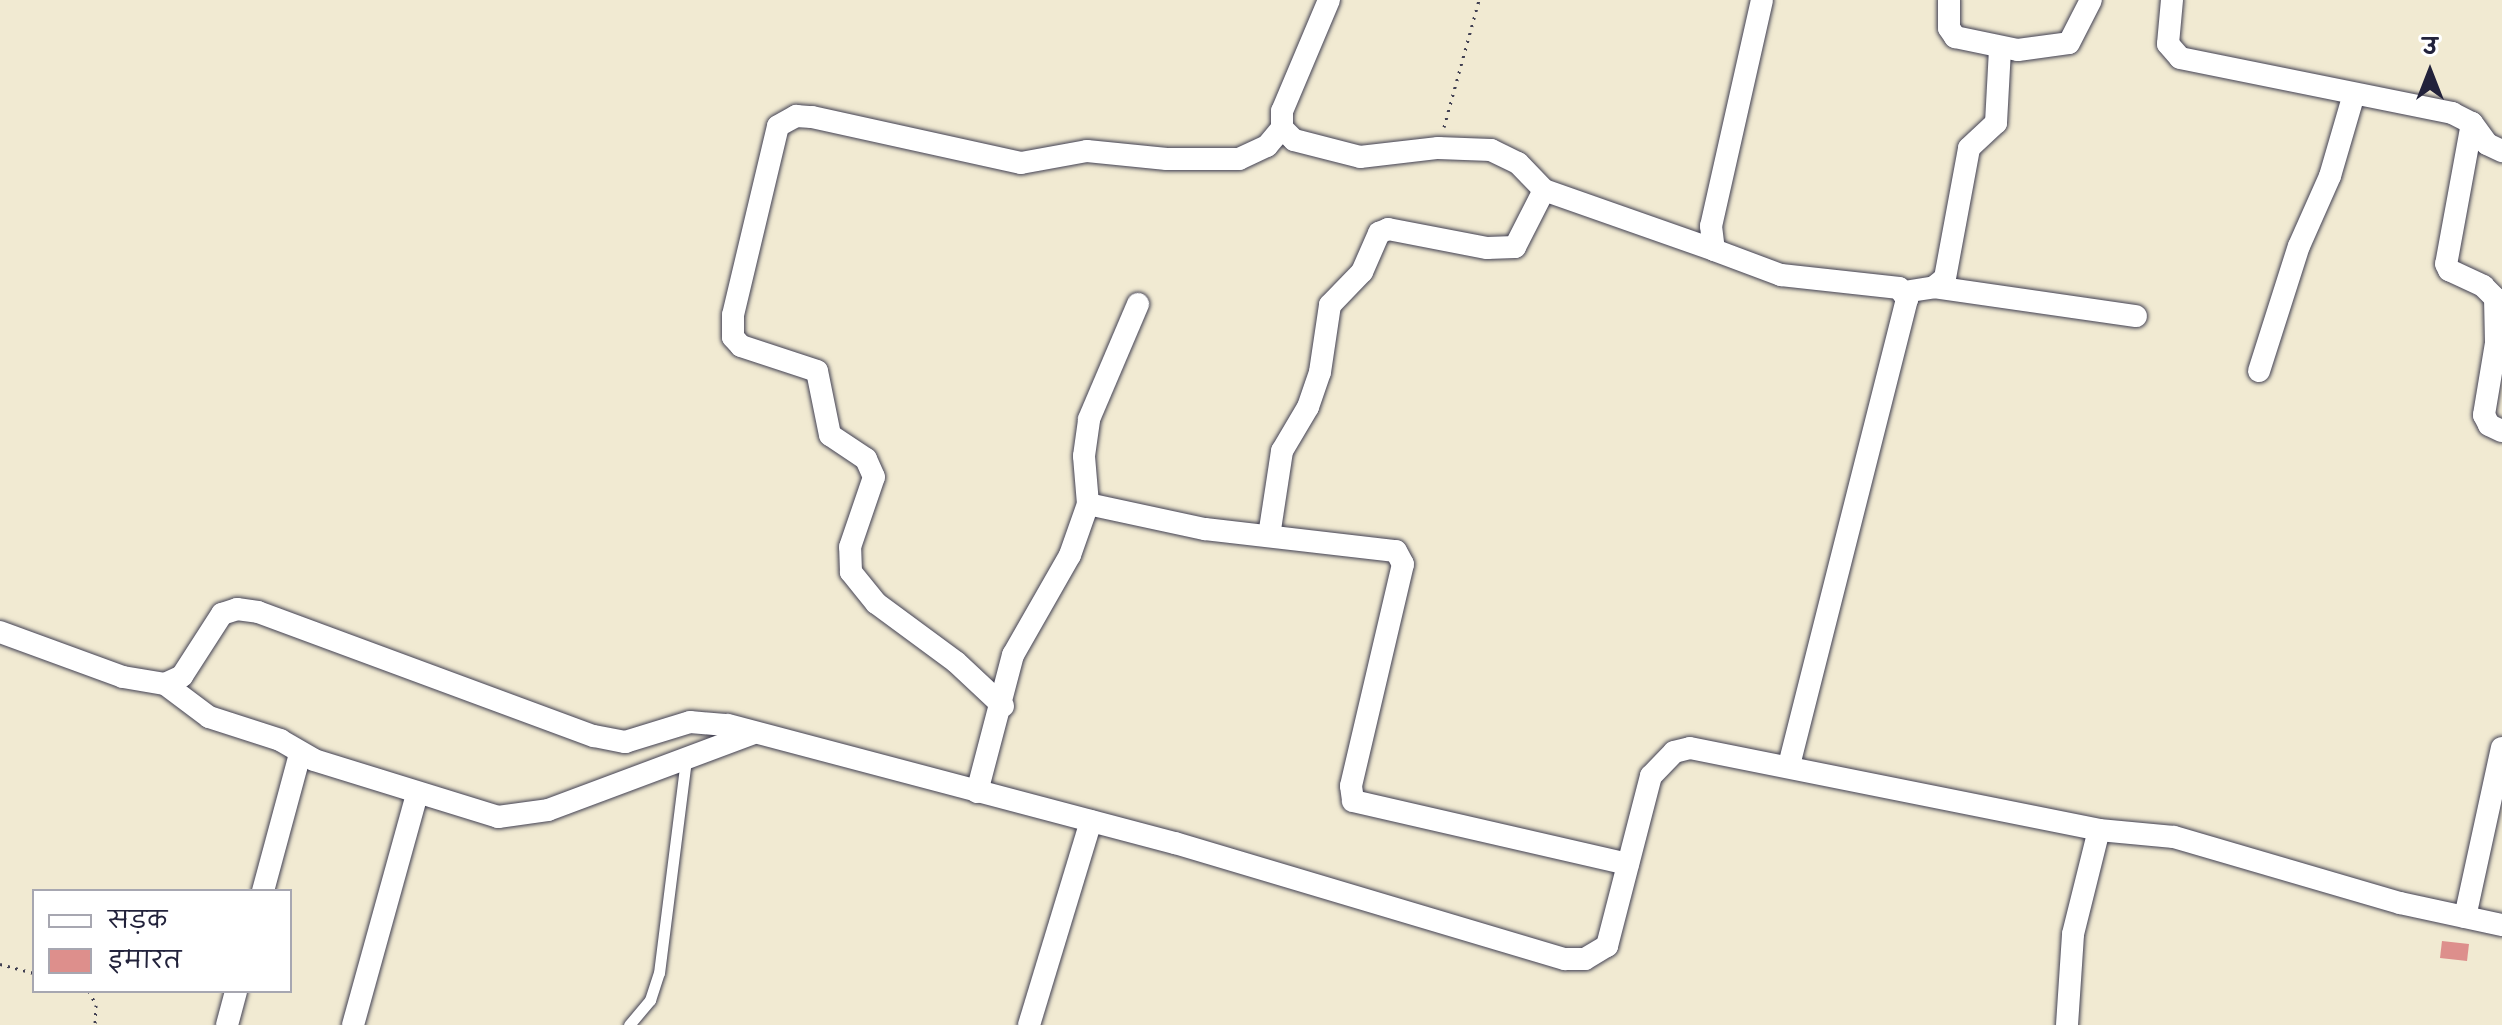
<!DOCTYPE html>
<meta charset="utf-8">
<style>
body{margin:0}
#map{position:relative;width:2502px;height:1025px;overflow:hidden;background:#f1ead2;font-family:Mynerve,"Playpen Sans Deva",sans-serif}
div>[style]{position:absolute}
.building>*{inset:0;background:#dd8f8c}
.path>*{height:3px;margin-top:-1.5px;transform-origin:0;background:repeating-linear-gradient(90deg,#414052 0 2px,transparent 0 8px)}
.roads{filter:drop-shadow(0 0 2px #414052) drop-shadow(0 0 2px #414052)}
.lane>*{height:11px;margin:-5.5px;padding:0 5.5px;transform-origin:5.5px;border-radius:5.5px;background:#fff}
.street>*{height:22px;margin:-11px;padding:0 11px;transform-origin:11px;border-radius:11px;background:#fff}
span{translate:-50% -50%;white-space:nowrap;text-align:center;line-height:1.15;-webkit-text-stroke:6px #fff;paint-order:stroke}
.legend{position:absolute;left:32px;top:889px;width:260px;height:104px;box-sizing:border-box;background:#fff;border:2px solid #a7a7b1;margin:0;padding:10px 14px;list-style:none;font-size:24px;color:#22223b}
.legend li{display:flex;align-items:center;gap:16px;height:40px}
.legend b{width:40px;border:2px solid #a7a7b1}
.north{position:absolute;left:2390px;top:32px;width:80px;height:80px;-webkit-text-stroke:6px #fff;paint-order:stroke;rotate:0deg;font-size:22px;font-weight:700;line-height:32px;text-align:center;color:#22223b}
.north::after{content:'';display:block;margin:auto;width:28px;height:36px;background:#22223b;clip-path:polygon(50% 0,100% 100%,50% 72%,0 100%)}
</style>
<div id="map">
<div class="building">
<div style="clip-path:polygon(2442px 941px,2469px 944px,2467px 961px,2440px 958px)"></div>
</div>
<div class="path">
<div style="left:1444px;top:127px;width:132px;rotate:-74.6deg"></div>
<div style="left:0;top:964px;width:35px;rotate:15deg"></div>
<div style="left:89px;top:991px;width:16px;rotate:63deg"></div>
<div style="left:96px;top:1005px;width:20px;rotate:93deg"></div>
</div>
<div class="roads">
<div class="lane">
<div style="left:629px;top:1025px;width:33px;rotate:-50deg"></div>
<div style="left:650px;top:1000px;width:28px;rotate:-72deg"></div>
<div style="left:659px;top:973px;width:216px;rotate:-82.8deg"></div>
</div>
<div class="street">
<div style="left:1329px;top:0;width:121px;rotate:112.9deg"></div>
<div style="left:1282px;top:111px;width:17px;rotate:90deg"></div>
<div style="left:1282px;top:128px;width:17px;rotate:45deg"></div>
<div style="left:1294px;top:140px;width:68px;rotate:14.4deg"></div>
<div style="left:1360px;top:157px;width:79px;rotate:-6.6deg"></div>
<div style="left:1438px;top:148px;width:53px;rotate:2.2deg"></div>
<div style="left:1491px;top:150px;width:30px;rotate:26deg"></div>
<div style="left:1518px;top:163px;width:37px;rotate:46deg"></div>
<div style="left:1544px;top:190px;width:180px;rotate:19.4deg"></div>
<div style="left:1762px;top:0;width:232px;rotate:102.7deg"></div>
<div style="left:1711px;top:226px;width:24px;rotate:83deg"></div>
<div style="left:1714px;top:250px;width:72px;rotate:20.5deg"></div>
<div style="left:1781px;top:275px;width:119px;rotate:6.3deg"></div>
<div style="left:1899px;top:288px;width:14px;rotate:54deg"></div>
<div style="left:1907px;top:299px;width:481px;rotate:104.2deg"></div>
<div style="left:1949px;top:0;width:28px;rotate:90deg"></div>
<div style="left:1949px;top:28px;width:11px;rotate:56deg"></div>
<div style="left:1955px;top:37px;width:64px;rotate:11.7deg"></div>
<div style="left:2018px;top:50px;width:51px;rotate:-7.8deg"></div>
<div style="left:2069px;top:43px;width:48px;rotate:-62.9deg"></div>
<div style="left:2172px;top:0;width:44px;rotate:95.2deg"></div>
<div style="left:2168px;top:44px;width:18px;rotate:49deg"></div>
<div style="left:2180px;top:58px;width:278px;rotate:11.4deg"></div>
<div style="left:2452px;top:113px;width:22px;rotate:27deg"></div>
<div style="left:2472px;top:123px;width:26px;rotate:54deg"></div>
<div style="left:2487px;top:144px;width:17px;rotate:25deg"></div>
<div style="left:2472px;top:123px;width:143px;rotate:100.4deg"></div>
<div style="left:2446px;top:264px;width:7px;rotate:63deg"></div>
<div style="left:2449px;top:270px;width:38px;rotate:25deg"></div>
<div style="left:2483px;top:286px;width:17px;rotate:45deg"></div>
<div style="left:2495px;top:298px;width:45px;rotate:88.7deg"></div>
<div style="left:2496px;top:343px;width:73px;rotate:99.5deg"></div>
<div style="left:2484px;top:415px;width:11px;rotate:63deg"></div>
<div style="left:2489px;top:425px;width:14px;rotate:25deg"></div>
<div style="left:1934px;top:287px;width:204px;rotate:8.2deg"></div>
<div style="left:1904px;top:292px;width:30px;rotate:-9deg"></div>
<div style="left:1934px;top:287px;width:14px;rotate:-39deg"></div>
<div style="left:1945px;top:278px;width:132px;rotate:-79.5deg"></div>
<div style="left:1969px;top:148px;width:37px;rotate:-43deg"></div>
<div style="left:1996px;top:123px;width:73px;rotate:-86.9deg"></div>
<div style="left:2259px;top:371px;width:131px;rotate:-72.3deg"></div>
<div style="left:2299px;top:246px;width:77px;rotate:-66.1deg"></div>
<div style="left:2330px;top:176px;width:85px;rotate:-73.7deg"></div>
<div style="left:1088px;top:504px;width:120px;rotate:12.1deg"></div>
<div style="left:1205px;top:529px;width:192px;rotate:6.6deg"></div>
<div style="left:1396px;top:551px;width:15px;rotate:62deg"></div>
<div style="left:1403px;top:564px;width:228px;rotate:103.2deg"></div>
<div style="left:1351px;top:786px;width:15px;rotate:82deg"></div>
<div style="left:1353px;top:801px;width:282px;rotate:12.9deg"></div>
<div style="left:1269px;top:536px;width:86px;rotate:-81.3deg"></div>
<div style="left:1282px;top:451px;width:51px;rotate:-59.4deg"></div>
<div style="left:1308px;top:407px;width:37px;rotate:-71deg"></div>
<div style="left:1320px;top:372px;width:68px;rotate:-81.5deg"></div>
<div style="left:1330px;top:305px;width:46px;rotate:-45.9deg"></div>
<div style="left:1362px;top:272px;width:43px;rotate:-66.4deg"></div>
<div style="left:1379px;top:233px;width:10px;rotate:-24deg"></div>
<div style="left:1388px;top:229px;width:101px;rotate:10.9deg"></div>
<div style="left:1487px;top:248px;width:28px;rotate:-2deg"></div>
<div style="left:1515px;top:247px;width:64px;rotate:-63deg"></div>
<div style="left:0;top:632px;width:131px;rotate:20.1deg"></div>
<div style="left:123px;top:677px;width:43px;rotate:9.5deg"></div>
<div style="left:165px;top:684px;width:19px;rotate:-25deg"></div>
<div style="left:182px;top:676px;width:74px;rotate:-57.2deg"></div>
<div style="left:222px;top:614px;width:16px;rotate:-18deg"></div>
<div style="left:237px;top:609px;width:21px;rotate:8deg"></div>
<div style="left:258px;top:612px;width:358px;rotate:20.3deg"></div>
<div style="left:594px;top:736px;width:32px;rotate:11deg"></div>
<div style="left:625px;top:742px;width:68px;rotate:-17.1deg"></div>
<div style="left:690px;top:722px;width:38px;rotate:5deg"></div>
<div style="left:728px;top:725px;width:462px;rotate:14.8deg"></div>
<div style="left:1175px;top:843px;width:407px;rotate:16.6deg"></div>
<div style="left:1565px;top:959px;width:20px"></div>
<div style="left:1585px;top:959px;width:26px;rotate:-31deg"></div>
<div style="left:1607px;top:946px;width:176px;rotate:-75.5deg"></div>
<div style="left:1651px;top:776px;width:33px;rotate:-46deg"></div>
<div style="left:1674px;top:752px;width:16px;rotate:-14deg"></div>
<div style="left:1690px;top:748px;width:417px;rotate:11.3deg"></div>
<div style="left:2099px;top:830px;width:75px;rotate:5.3deg"></div>
<div style="left:2174px;top:837px;width:235px;rotate:16.3deg"></div>
<div style="left:2400px;top:903px;width:104px;rotate:12.2deg"></div>
<div style="left:165px;top:684px;width:55px;rotate:36.9deg"></div>
<div style="left:209px;top:717px;width:75px;rotate:17.9deg"></div>
<div style="left:280px;top:740px;width:39px;rotate:30deg"></div>
<div style="left:314px;top:760px;width:193px;rotate:17.2deg"></div>
<div style="left:498px;top:817px;width:50px;rotate:-8deg"></div>
<div style="left:548px;top:810px;width:220px;rotate:-20.5deg"></div>
<div style="left:1003px;top:706px;width:64px;rotate:-136.9deg"></div>
<div style="left:956px;top:662px;width:99px;rotate:-143.6deg"></div>
<div style="left:876px;top:603px;width:40px;rotate:-129deg"></div>
<div style="left:851px;top:572px;width:25px;rotate:-92deg"></div>
<div style="left:850px;top:547px;width:74px;rotate:-71.1deg"></div>
<div style="left:874px;top:477px;width:20px;rotate:-114deg"></div>
<div style="left:866px;top:459px;width:43px;rotate:-146.3deg"></div>
<div style="left:830px;top:435px;width:65px;rotate:-101.5deg"></div>
<div style="left:817px;top:371px;width:80px;rotate:-161.8deg"></div>
<div style="left:741px;top:346px;width:12px;rotate:-132deg"></div>
<div style="left:733px;top:337px;width:22px;rotate:-90deg"></div>
<div style="left:733px;top:315px;width:194px;rotate:-76.6deg"></div>
<div style="left:778px;top:126px;width:21px;rotate:-29deg"></div>
<div style="left:796px;top:116px;width:16px;rotate:4deg"></div>
<div style="left:812px;top:117px;width:214px;rotate:12.4deg"></div>
<div style="left:1021px;top:163px;width:67px;rotate:-10.3deg"></div>
<div style="left:1087px;top:151px;width:80px;rotate:5.7deg"></div>
<div style="left:1167px;top:159px;width:72px"></div>
<div style="left:1239px;top:159px;width:31px;rotate:-25deg"></div>
<div style="left:1267px;top:146px;width:23px;rotate:-50deg"></div>
<div style="left:977px;top:792px;width:142px;rotate:-75.3deg"></div>
<div style="left:1013px;top:655px;width:115px;rotate:-60.3deg"></div>
<div style="left:1070px;top:555px;width:54px;rotate:-70.6deg"></div>
<div style="left:1088px;top:504px;width:48px;rotate:-94.8deg"></div>
<div style="left:1084px;top:456px;width:37px;rotate:-82deg"></div>
<div style="left:1089px;top:419px;width:125px;rotate:-66.9deg"></div>
<div style="left:263px;top:891px;width:142px;rotate:-74.9deg"></div>
<div style="left:2465px;top:917px;width:173px;rotate:-77.7deg"></div>
<div style="left:227px;top:1025px;width:35px;rotate:-75deg"></div>
<div style="left:353px;top:1025px;width:240px;rotate:-74.5deg"></div>
<div style="left:1029px;top:1025px;width:213px;rotate:-73.1deg"></div>
<div style="left:2067px;top:1025px;width:91px;rotate:-86.2deg"></div>
<div style="left:2073px;top:934px;width:107px;rotate:-76deg"></div>
</div>
</div>
<ul class="legend">
<li><b style="height:10px;background:#fff"></b>सड़क</li>
<li><b style="height:22px;background:#dd8f8c"></b>इमारत</li>
</ul>
<div class="north">उ</div>
</div>
